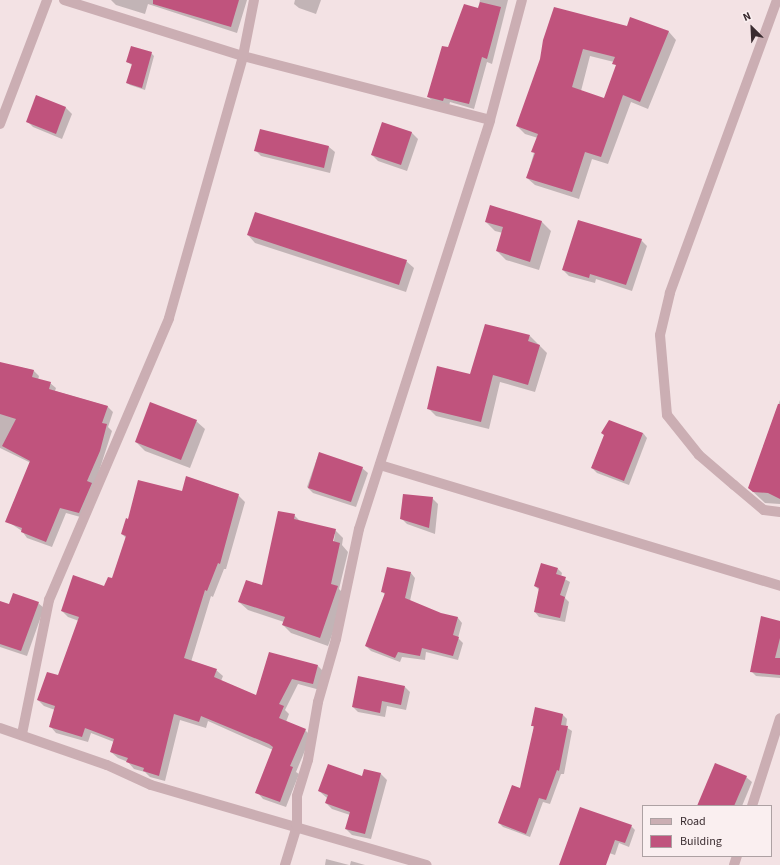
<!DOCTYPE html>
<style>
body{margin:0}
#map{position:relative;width:780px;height:865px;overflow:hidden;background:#f3e2e4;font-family:"Source Sans 3",sans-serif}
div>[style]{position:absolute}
.shadow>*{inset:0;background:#0003}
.building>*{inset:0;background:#c0537d}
.street>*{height:10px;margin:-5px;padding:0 5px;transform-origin:5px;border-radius:5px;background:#cbaeb3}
span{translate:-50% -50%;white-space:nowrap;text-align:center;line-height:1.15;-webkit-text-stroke:4px #faeff0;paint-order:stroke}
.legend{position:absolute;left:642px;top:805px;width:130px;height:52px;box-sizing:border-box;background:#faeff0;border:1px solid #ada1a3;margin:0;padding:5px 7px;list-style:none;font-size:12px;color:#3a2c30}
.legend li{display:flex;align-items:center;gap:8px;height:20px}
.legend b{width:20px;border:1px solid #ada1a3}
.north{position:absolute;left:732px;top:8px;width:40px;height:40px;-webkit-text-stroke:3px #faeff0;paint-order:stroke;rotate:336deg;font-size:11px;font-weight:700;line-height:16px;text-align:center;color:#3a2c30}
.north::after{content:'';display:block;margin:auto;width:14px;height:18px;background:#3a2c30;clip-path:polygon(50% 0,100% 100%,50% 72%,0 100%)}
</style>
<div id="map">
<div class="shadow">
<div style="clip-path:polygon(111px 0,247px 0,237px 33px,148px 4px,145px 14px,116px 5px)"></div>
<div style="clip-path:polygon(295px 0,321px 0,316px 14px,299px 8px,294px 4px)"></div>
<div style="clip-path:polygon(480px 0,508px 0,492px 64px,487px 62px,474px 109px,450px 102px,449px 106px,434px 102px,428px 97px,478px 9px)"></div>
<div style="clip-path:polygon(evenodd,631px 18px,669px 32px,676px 40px,648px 109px,631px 102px,608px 164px,592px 159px,579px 199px,535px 185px,527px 178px,538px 138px,525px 134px,517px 126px,541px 59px,627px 27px,631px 18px,590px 56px,614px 62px,617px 67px,604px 99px,581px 91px,590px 56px)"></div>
<div style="clip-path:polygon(151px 53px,154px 56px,145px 90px,130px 85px,127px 83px,132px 65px,127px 62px)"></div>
<div style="clip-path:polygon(37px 96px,66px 108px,72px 114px,62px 139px,33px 127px,27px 121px)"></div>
<div style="clip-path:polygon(383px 123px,412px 133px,418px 139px,407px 171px,378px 161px,372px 155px)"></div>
<div style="clip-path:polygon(329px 147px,335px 152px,330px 173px,261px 156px,255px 150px)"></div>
<div style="clip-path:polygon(491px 206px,542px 222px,551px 231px,539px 270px,506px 260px,497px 251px,503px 233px,495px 231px,486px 222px)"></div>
<div style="clip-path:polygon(248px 235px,406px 261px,414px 268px,406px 292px,255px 243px)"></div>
<div style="clip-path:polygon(641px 240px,647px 246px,632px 291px,596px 279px,595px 283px,569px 276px,563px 270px)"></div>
<div style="clip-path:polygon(530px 336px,547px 353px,535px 392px,500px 382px,489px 429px,436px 416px,428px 408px)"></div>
<div style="clip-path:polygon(0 363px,33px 370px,39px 376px,38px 380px,50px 383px,56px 388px,55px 391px,107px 406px,113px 412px,108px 427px,112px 431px,84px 518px,66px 513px,52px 547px,27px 538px,22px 531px,7px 521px,31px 463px,0 448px)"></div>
<div style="clip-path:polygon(780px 400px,780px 504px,765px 503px,749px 488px)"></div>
<div style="clip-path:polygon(196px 421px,205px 429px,190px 468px,145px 451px,136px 442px)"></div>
<div style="clip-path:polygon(643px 433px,647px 438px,629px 485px,597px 473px,592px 468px)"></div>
<div style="clip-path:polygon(319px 453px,362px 468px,368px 473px,356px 507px,313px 493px,307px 487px)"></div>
<div style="clip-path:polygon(183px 492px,238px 495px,245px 502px,226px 569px,224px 569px,213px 597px,211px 596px,191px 662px,216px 670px,223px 676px,221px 681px,256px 696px,318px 666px,324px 672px,320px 690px,298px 684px,285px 710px,289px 714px,286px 722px,305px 730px,311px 736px,296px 772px,299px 774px,286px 807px,263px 799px,257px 792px,273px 750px,208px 721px,206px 728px,180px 720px,165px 781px,150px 777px,145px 772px,134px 769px,128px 762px,118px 758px,111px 752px,114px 742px,91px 733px,88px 742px,56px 733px,50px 726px,55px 710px,44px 706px,38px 700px,59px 677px,79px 621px,68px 617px,62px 611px,105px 587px,112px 580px,126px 538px,122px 534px)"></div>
<div style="clip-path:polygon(432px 498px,438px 504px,435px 534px,407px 524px,401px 518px)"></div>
<div style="clip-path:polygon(evenodd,294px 515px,300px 521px,335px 530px,343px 538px,342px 545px,348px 552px,339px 589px,346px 596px,328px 646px,291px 633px,283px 625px,284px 622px,248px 610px,239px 602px,263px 586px,294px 515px,333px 534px,335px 534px,333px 546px,333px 534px)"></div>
<div style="clip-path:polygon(558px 569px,562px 573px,561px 577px,570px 582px,565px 598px,569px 602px,565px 622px,539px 617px,535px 612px,539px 590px,535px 586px)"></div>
<div style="clip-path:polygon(411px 573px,415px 578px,410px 601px,441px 614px,458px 618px,462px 623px,458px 638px,463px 643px,458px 660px,426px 652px,425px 660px,402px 657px,400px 662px,371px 651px,366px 646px,385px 595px,382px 591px)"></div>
<div style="clip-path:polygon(0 602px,10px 605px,38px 603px,44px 608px,27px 656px,0 647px)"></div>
<div style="clip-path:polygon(780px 622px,780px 678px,756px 676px,751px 671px)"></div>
<div style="clip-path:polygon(405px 687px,410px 692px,406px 710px,387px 706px,385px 717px,358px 712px,353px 707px)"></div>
<div style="clip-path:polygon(536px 709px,563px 715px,567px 719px,566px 727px,572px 731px,564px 774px,561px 774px,550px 804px,543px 802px,530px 837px,503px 827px,499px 823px,521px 790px,534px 728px,532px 725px)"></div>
<div style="clip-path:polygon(381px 774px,387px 780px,371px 839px,352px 835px,346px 829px,350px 815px,332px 809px,326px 803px,327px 798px,319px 791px)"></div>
<div style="clip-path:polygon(746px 777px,752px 782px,742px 806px,698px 806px)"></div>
<div style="clip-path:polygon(631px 826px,635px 830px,629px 847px,619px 843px,615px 855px,609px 853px,605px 865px,560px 865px)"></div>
<div style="clip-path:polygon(326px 859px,349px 865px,325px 865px)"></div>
<div style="clip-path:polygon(351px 861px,365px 865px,350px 865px)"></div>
</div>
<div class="building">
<div style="clip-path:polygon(153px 0,239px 0,231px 27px,153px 4px)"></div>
<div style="clip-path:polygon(480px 2px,501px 7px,487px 59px,482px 57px,469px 104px,444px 98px,443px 101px,427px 97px,442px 46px,448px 47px,464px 4px,478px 8px)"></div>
<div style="clip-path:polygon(evenodd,554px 7px,627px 26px,630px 17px,669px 31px,640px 102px,623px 95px,601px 157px,585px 152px,572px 192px,526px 178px,535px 153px,531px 152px,538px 134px,516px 126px,540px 59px,543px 40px,554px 7px,583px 49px,615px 57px,612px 64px,616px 65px,604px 98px,572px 87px,583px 49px)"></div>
<div style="clip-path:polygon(131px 46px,152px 52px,142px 88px,126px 83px,132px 64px,126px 62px)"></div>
<div style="clip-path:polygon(36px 95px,66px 107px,56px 134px,26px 122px)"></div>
<div style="clip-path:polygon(382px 122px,412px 132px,401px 165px,371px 155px)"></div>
<div style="clip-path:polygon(260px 129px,329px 146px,324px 168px,254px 151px)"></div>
<div style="clip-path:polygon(490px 205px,542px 221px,530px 262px,496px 251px,503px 227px,485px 222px)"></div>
<div style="clip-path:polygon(255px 212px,407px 260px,399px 285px,247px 235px)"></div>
<div style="clip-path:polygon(578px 220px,642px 239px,626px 285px,590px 274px,589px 278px,562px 270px)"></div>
<div style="clip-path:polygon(485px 324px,530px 335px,528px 341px,540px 345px,528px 385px,493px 375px,481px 422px,427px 409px,437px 366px,470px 374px)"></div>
<div style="clip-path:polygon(0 362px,34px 370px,32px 377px,51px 382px,49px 389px,108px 406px,102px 423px,107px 424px,100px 451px,87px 481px,92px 483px,79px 513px,60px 508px,46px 542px,21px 532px,22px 528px,5px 522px,30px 461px,2px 446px,16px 419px,0 414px)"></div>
<div style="clip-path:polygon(150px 402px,197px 420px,181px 460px,135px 442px)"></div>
<div style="clip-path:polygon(778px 404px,780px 404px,780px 499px,768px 493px,753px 492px,748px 488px)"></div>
<div style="clip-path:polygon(609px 420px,643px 433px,624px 481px,591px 468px,604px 435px,601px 433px)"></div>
<div style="clip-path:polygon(319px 452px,363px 467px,351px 502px,308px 488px)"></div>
<div style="clip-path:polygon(186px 476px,239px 494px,220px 564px,218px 563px,207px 591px,205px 590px,184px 658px,217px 669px,214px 677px,256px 695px,269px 652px,318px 665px,313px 684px,292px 679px,279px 704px,284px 706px,279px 718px,306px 729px,290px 766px,293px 767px,280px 802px,255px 793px,273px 747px,269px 744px,201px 716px,199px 722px,174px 714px,159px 776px,143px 771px,144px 768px,126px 762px,128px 758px,110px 752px,114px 739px,85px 728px,82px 737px,49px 727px,55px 706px,37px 700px,47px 672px,58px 675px,79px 617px,61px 611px,73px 575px,104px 586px,108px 577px,112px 578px,126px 536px,121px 534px,126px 518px,128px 519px,138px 480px,182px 491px)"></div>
<div style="clip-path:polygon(403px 494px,433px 497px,429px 528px,400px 519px)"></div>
<div style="clip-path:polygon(278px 511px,295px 514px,294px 519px,336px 529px,333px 541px,340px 543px,331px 584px,338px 586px,320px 638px,282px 625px,285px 617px,238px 602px,246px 580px,262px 585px)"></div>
<div style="clip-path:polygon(541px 563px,558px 568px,556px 574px,566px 577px,560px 595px,565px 597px,560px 618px,534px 612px,539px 588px,534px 586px)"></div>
<div style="clip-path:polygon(387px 567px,411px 572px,405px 598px,441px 613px,458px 617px,453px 635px,459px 637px,453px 656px,422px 648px,420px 656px,398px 652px,395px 658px,365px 646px,385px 593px,381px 592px)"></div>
<div style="clip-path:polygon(13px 593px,39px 602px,21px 651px,0 644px,0 601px,9px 604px)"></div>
<div style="clip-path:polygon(761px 616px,780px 621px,780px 638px,775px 658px,780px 658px,780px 675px,750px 672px)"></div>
<div style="clip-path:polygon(358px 676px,405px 686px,401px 705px,382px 701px,380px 713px,352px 707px)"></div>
<div style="clip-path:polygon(535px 707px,563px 714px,561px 725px,568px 726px,559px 771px,557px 770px,546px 800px,539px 798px,526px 834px,498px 823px,512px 785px,520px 788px,534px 726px,531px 726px)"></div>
<div style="clip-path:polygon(715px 763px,747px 776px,734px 806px,697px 806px)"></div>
<div style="clip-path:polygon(328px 764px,362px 776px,364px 769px,381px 773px,365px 834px,345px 829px,350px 812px,325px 803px,328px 795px,318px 791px)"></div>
<div style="clip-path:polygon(580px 807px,632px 825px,625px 843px,615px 840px,606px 865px,559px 865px)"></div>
</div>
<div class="street">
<div style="left:64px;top:0;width:188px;rotate:17.4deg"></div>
<div style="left:243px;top:56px;width:255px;rotate:14.5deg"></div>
<div style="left:777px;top:0;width:312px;rotate:110.1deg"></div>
<div style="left:670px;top:293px;width:43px;rotate:103.4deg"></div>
<div style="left:660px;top:335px;width:80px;rotate:85deg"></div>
<div style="left:667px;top:415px;width:51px;rotate:51.3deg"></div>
<div style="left:699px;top:455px;width:46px;rotate:40.6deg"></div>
<div style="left:734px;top:485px;width:39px;rotate:40deg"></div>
<div style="left:764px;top:510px;width:16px;rotate:7deg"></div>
<div style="left:0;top:124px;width:133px;rotate:-69.2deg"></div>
<div style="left:380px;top:465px;width:418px;rotate:16.8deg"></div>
<div style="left:0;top:728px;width:113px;rotate:19.1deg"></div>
<div style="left:107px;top:765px;width:48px;rotate:24.4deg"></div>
<div style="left:151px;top:785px;width:287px;rotate:16.2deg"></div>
<div style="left:22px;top:734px;width:137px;rotate:-78.6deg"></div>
<div style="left:49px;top:600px;width:306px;rotate:-66.9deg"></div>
<div style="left:169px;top:318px;width:272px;rotate:-74.2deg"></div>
<div style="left:243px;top:56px;width:57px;rotate:-78.9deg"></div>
<div style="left:752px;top:806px;width:92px;rotate:-72.3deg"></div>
<div style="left:285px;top:865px;width:41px;rotate:-72.9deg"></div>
<div style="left:297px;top:826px;width:30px;rotate:-90deg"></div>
<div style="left:297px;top:796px;width:38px;rotate:-73deg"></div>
<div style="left:308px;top:760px;width:59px;rotate:-80.2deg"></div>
<div style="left:318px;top:702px;width:66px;rotate:-74.1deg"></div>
<div style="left:336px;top:639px;width:112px;rotate:-78.2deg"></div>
<div style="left:359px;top:529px;width:429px;rotate:-72.2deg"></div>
<div style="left:490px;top:120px;width:124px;rotate:-75.1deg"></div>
<div style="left:734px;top:865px;width:9px;rotate:-72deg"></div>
</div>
<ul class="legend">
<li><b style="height:5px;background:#cbaeb3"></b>Road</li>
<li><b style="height:11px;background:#c0537d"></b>Building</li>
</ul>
<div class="north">N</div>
</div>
